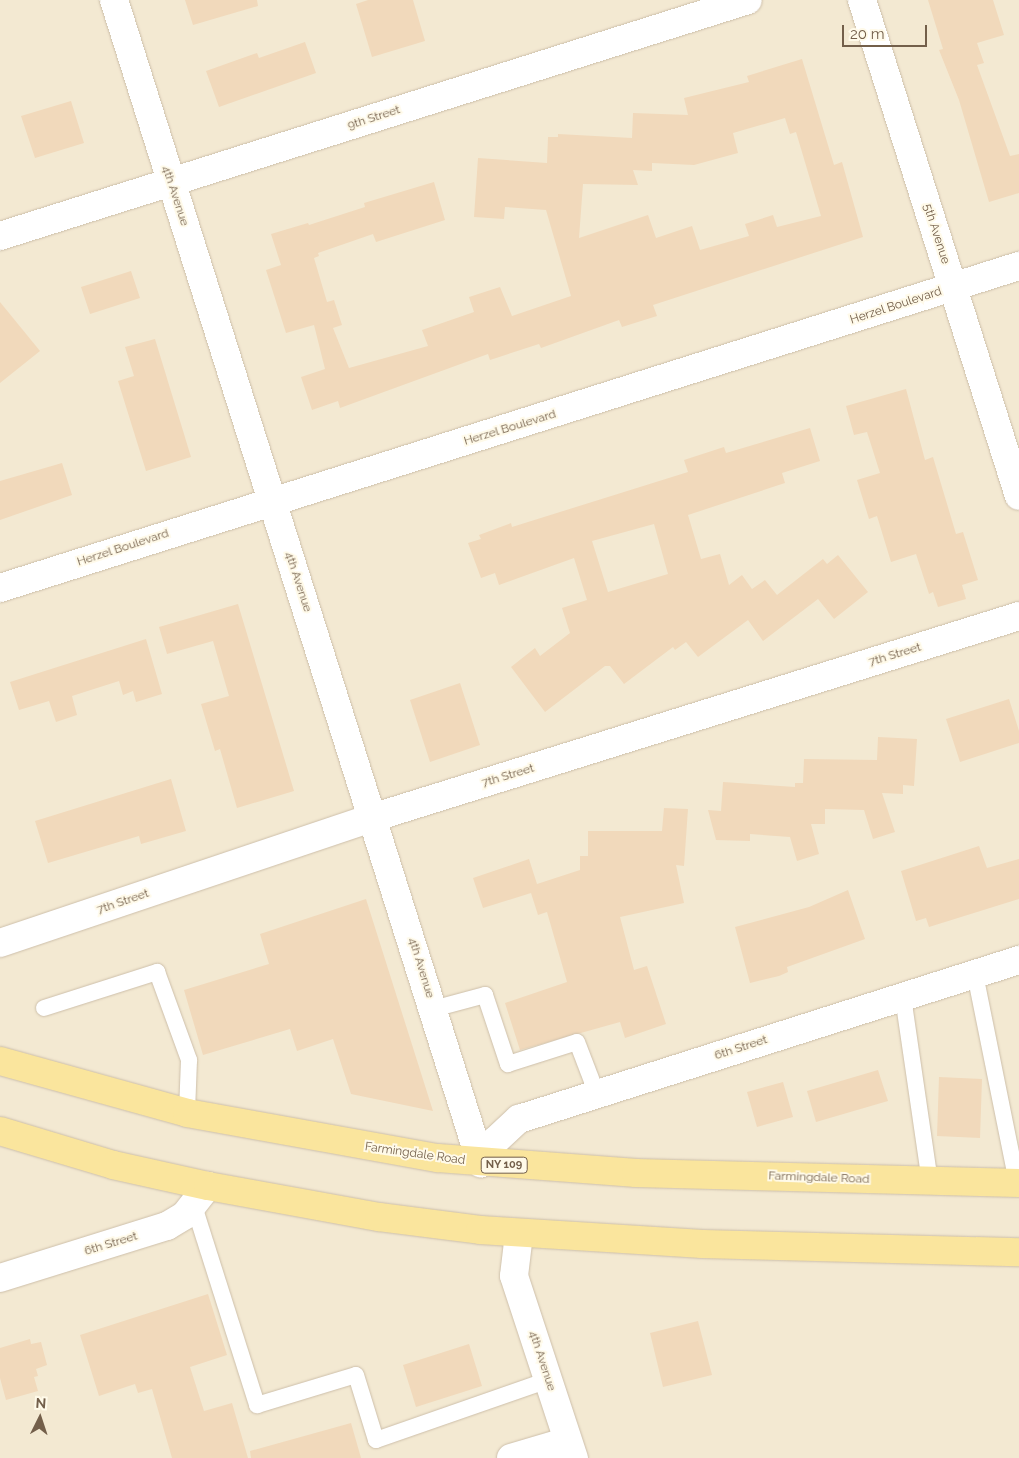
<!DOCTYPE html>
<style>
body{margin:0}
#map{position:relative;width:1019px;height:1458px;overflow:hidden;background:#fcf6e3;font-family:Raleway,sans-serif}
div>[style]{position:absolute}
.residential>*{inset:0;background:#f3e9d2}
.building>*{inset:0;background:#f1d9bb}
.roads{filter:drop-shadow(0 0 1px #cdbfaa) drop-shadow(0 0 1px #cdbfaa)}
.lane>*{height:16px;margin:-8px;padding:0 8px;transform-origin:8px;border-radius:8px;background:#fff}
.street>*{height:28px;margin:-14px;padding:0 14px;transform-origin:14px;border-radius:14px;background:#fff}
.secondary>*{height:28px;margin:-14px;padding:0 14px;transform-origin:14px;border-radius:14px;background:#fff}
.primary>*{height:28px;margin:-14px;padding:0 14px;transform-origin:14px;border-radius:14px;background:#fae59d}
span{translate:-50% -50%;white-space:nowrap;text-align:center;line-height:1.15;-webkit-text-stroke:4px #fffae9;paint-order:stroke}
.shield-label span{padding:1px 4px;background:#fffae9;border:1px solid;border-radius:4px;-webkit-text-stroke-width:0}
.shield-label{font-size:11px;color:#735f4a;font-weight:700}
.street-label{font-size:12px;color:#735f4a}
.north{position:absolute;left:15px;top:1393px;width:50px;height:50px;-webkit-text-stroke:4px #fffae9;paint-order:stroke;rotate:4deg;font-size:14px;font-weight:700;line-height:20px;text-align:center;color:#735f4a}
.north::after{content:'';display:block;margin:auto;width:18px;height:22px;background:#735f4a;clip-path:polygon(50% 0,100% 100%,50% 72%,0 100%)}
.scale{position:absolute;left:842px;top:25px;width:85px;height:22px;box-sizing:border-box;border:2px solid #735f4a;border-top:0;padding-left:6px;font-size:15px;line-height:18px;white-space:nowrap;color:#735f4a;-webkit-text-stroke:4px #fffae9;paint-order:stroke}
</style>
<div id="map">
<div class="residential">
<div style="clip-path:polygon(0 0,1019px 0,1019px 1458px,0 1458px)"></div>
</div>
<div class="building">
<div style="clip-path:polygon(185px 0,257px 0,258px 6px,193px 25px)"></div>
<div style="clip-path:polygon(368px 0,413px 0,425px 41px,372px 57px,356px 4px)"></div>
<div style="clip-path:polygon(928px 0,993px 0,1004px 35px,977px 43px,984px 63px,977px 65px,1010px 156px,1019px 154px,1019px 193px,989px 202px,959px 100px,939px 50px,943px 49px)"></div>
<div style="clip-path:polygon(305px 42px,316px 73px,219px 107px,206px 71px,257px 53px,259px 58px)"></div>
<div style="clip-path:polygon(evenodd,802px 59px,834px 165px,842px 162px,863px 237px,653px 305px,657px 316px,622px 327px,619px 320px,541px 348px,539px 344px,490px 360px,488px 354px,340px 408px,338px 401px,312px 410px,301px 377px,325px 369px,314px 325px,286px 333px,266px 270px,281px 265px,271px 234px,308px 223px,309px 225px,365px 207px,364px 203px,434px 182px,445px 220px,376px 242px,373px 234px,318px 253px,319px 256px,314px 258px,327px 302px,334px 300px,342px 325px,333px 328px,349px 368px,428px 346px,422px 330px,474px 312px,469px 297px,500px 287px,512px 316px,571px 296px,546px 210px,505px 207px,504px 219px,474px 217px,478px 158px,547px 163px,548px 137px,558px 137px,558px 134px,632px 138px,633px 113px,688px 115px,684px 98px,749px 82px,747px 76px,802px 59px,785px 118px,790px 134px,796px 132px,821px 216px,777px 227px,773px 215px,745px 224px,749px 236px,700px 250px,692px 226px,656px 238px,648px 215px,579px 238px,583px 184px,638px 185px,633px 170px,652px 171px,652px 163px,694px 165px,738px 153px,733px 133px,785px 118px)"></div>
<div style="clip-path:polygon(71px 101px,84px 143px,35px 158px,21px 116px)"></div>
<div style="clip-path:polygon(131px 271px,140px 298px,90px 314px,81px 287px)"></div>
<div style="clip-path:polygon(0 302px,40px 351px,0 383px)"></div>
<div style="clip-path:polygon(155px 339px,191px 457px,146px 471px,118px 381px,134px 376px,125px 347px)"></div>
<div style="clip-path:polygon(906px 389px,925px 460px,933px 457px,956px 534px,963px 532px,978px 580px,962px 585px,966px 599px,938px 607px,933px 592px,929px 594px,916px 554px,891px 562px,877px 516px,869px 519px,857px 480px,880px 473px,867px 432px,854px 435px,846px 406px)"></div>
<div style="clip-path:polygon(evenodd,810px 428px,820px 461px,782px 473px,785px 483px,688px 515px,701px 559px,720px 554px,729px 585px,742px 575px,752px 589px,765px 580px,777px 595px,823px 559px,827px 564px,838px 555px,868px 592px,834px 619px,818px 599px,763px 641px,748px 620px,698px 657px,686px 642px,675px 650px,673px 647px,624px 684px,610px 666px,605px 666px,545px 712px,511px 667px,535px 648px,540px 656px,570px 633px,562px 608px,587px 600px,574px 558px,499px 585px,495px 573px,481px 578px,468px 543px,481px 539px,479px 535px,511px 523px,512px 527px,688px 472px,684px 460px,724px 447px,726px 453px,810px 428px,654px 524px,668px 574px,608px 592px,592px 541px,654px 524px)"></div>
<div style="clip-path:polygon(62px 463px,72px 495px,0 520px,0 481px)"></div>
<div style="clip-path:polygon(238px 604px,294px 791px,237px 808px,220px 749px,215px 751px,201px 704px,229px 696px,213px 641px,167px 654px,159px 627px)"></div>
<div style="clip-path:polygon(146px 639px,162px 694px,136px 702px,133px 691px,123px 695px,119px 681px,72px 696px,77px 715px,56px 722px,49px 701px,19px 710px,10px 682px)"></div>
<div style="clip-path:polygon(460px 683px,480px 745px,430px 762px,410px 700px)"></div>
<div style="clip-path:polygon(1009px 699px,1019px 731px,1019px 743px,960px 762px,946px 719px)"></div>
<div style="clip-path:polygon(878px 737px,917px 739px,914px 786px,903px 785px,903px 794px,882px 793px,895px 832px,873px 839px,864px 810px,825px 809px,825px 824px,811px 824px,819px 854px,797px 861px,790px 837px,750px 834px,750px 841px,716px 840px,708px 810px,721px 811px,723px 782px,795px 787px,795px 783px,803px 783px,804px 759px,877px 760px)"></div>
<div style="clip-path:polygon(171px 779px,186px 831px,141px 844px,139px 836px,48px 863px,35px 821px)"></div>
<div style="clip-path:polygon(664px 808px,688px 809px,684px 866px,676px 865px,684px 903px,620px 917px,634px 970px,647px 966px,666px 1024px,625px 1038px,620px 1022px,520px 1050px,505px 1003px,567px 982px,547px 912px,538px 915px,531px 893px,483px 908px,473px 878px,529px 859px,537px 884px,580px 870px,580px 856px,588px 856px,588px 831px,662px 831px)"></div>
<div style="clip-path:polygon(979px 846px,987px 868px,1019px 859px,1019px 899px,929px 927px,926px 918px,916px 921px,901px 871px)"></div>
<div style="clip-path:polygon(848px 890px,865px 939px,787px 967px,788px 972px,779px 976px,750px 983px,735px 927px,809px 907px)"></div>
<div style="clip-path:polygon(366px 899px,433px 1111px,351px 1094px,333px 1039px,297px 1051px,290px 1029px,203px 1055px,184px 990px,269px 964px,260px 934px)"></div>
<div style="clip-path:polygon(878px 1070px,888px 1101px,816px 1122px,807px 1091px)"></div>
<div style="clip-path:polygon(939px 1077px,982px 1079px,980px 1138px,937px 1136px)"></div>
<div style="clip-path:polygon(783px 1082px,793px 1117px,757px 1127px,747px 1092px)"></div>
<div style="clip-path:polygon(208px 1294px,227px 1355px,190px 1367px,204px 1411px,232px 1403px,248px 1458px,172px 1458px,152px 1389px,138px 1393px,135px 1384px,99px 1396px,80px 1335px)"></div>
<div style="clip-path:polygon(698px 1321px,712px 1375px,663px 1387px,650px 1333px)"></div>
<div style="clip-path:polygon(30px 1339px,31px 1344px,41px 1342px,47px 1365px,36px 1369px,38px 1376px,34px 1377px,38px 1391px,6px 1400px,0 1378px,0 1348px)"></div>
<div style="clip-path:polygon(469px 1344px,482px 1386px,416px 1407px,403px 1365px)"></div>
<div style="clip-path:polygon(351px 1423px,361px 1458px,251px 1458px,250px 1451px)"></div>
</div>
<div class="roads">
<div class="lane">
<div style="left:975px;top:974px;width:213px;rotate:78.6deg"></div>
<div style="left:903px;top:997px;width:186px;rotate:81.7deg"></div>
<div style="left:44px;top:1008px;width:119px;rotate:-17.7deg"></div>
<div style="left:157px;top:972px;width:94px;rotate:70deg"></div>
<div style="left:189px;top:1060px;width:53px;rotate:92.2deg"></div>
<div style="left:433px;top:1009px;width:54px;rotate:-15.1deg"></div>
<div style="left:485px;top:995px;width:73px;rotate:71.6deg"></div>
<div style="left:508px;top:1064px;width:72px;rotate:-17.7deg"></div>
<div style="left:577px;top:1042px;width:56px;rotate:69deg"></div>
<div style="left:194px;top:1206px;width:209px;rotate:72.4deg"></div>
<div style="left:257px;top:1405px;width:103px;rotate:-16.9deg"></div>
<div style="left:356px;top:1375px;width:68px;rotate:72.9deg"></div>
<div style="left:376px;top:1440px;width:182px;rotate:-19.2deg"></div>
</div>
<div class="street">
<div style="left:114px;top:0;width:1220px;rotate:72.49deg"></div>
<div style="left:862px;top:0;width:520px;rotate:72.44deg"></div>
<div style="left:0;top:236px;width:784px;rotate:-17.51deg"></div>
<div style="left:0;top:943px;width:396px;rotate:-18.6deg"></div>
<div style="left:375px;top:817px;width:675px;rotate:-17.33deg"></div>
<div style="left:481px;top:1163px;width:26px;rotate:-58deg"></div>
<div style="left:495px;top:1141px;width:33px;rotate:-43deg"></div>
<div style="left:519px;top:1119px;width:525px;rotate:-17.64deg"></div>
<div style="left:519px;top:1234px;width:42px;rotate:96.8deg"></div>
<div style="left:514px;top:1276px;width:192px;rotate:71.8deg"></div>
<div style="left:0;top:1278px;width:175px;rotate:-17.3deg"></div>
<div style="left:167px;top:1226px;width:21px;rotate:-31deg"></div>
<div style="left:185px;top:1215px;width:37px;rotate:-52deg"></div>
<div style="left:511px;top:1458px;width:59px;rotate:-16.6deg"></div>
</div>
<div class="secondary">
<div style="left:0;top:588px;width:1069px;rotate:-17.54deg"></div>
</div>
<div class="primary">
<div style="left:0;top:1061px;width:194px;rotate:15.5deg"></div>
<div style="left:187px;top:1113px;width:255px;rotate:10.2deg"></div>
<div style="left:438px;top:1158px;width:199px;rotate:4.3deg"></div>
<div style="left:636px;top:1173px;width:383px;rotate:1.5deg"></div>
<div style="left:0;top:1131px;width:118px;rotate:16.7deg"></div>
<div style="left:113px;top:1165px;width:97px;rotate:12.5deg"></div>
<div style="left:208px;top:1186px;width:174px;rotate:10.3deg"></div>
<div style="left:379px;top:1217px;width:102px;rotate:7.3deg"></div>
<div style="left:480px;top:1230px;width:223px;rotate:3.6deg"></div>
<div style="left:703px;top:1244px;width:316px;rotate:1.5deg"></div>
</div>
</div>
<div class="shield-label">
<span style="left:504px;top:1165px">NY 109</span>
</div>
<div class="street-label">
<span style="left:374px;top:118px;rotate:-18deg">9th Street</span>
<span style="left:175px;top:196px;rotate:72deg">4th Avenue</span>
<span style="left:936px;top:234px;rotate:72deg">5th Avenue</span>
<span style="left:896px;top:306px;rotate:-18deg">Herzel Boulevard</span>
<span style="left:510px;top:428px;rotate:-17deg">Herzel Boulevard</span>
<span style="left:123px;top:548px;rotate:-18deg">Herzel Boulevard</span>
<span style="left:298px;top:582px;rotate:72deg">4th Avenue</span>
<span style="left:895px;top:655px;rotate:-17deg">7th Street</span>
<span style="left:508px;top:776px;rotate:-17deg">7th Street</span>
<span style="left:123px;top:902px;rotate:-19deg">7th Street</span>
<span style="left:421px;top:968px;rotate:73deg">4th Avenue</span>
<span style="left:741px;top:1048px;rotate:-18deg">6th Street</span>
<span style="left:415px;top:1154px;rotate:8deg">Farmingdale Road</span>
<span style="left:819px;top:1178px;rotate:2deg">Farmingdale Road</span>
<span style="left:111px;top:1244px;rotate:-17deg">6th Street</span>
<span style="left:542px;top:1361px;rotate:72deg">4th Avenue</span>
</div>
<div class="north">N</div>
<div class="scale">20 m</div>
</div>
